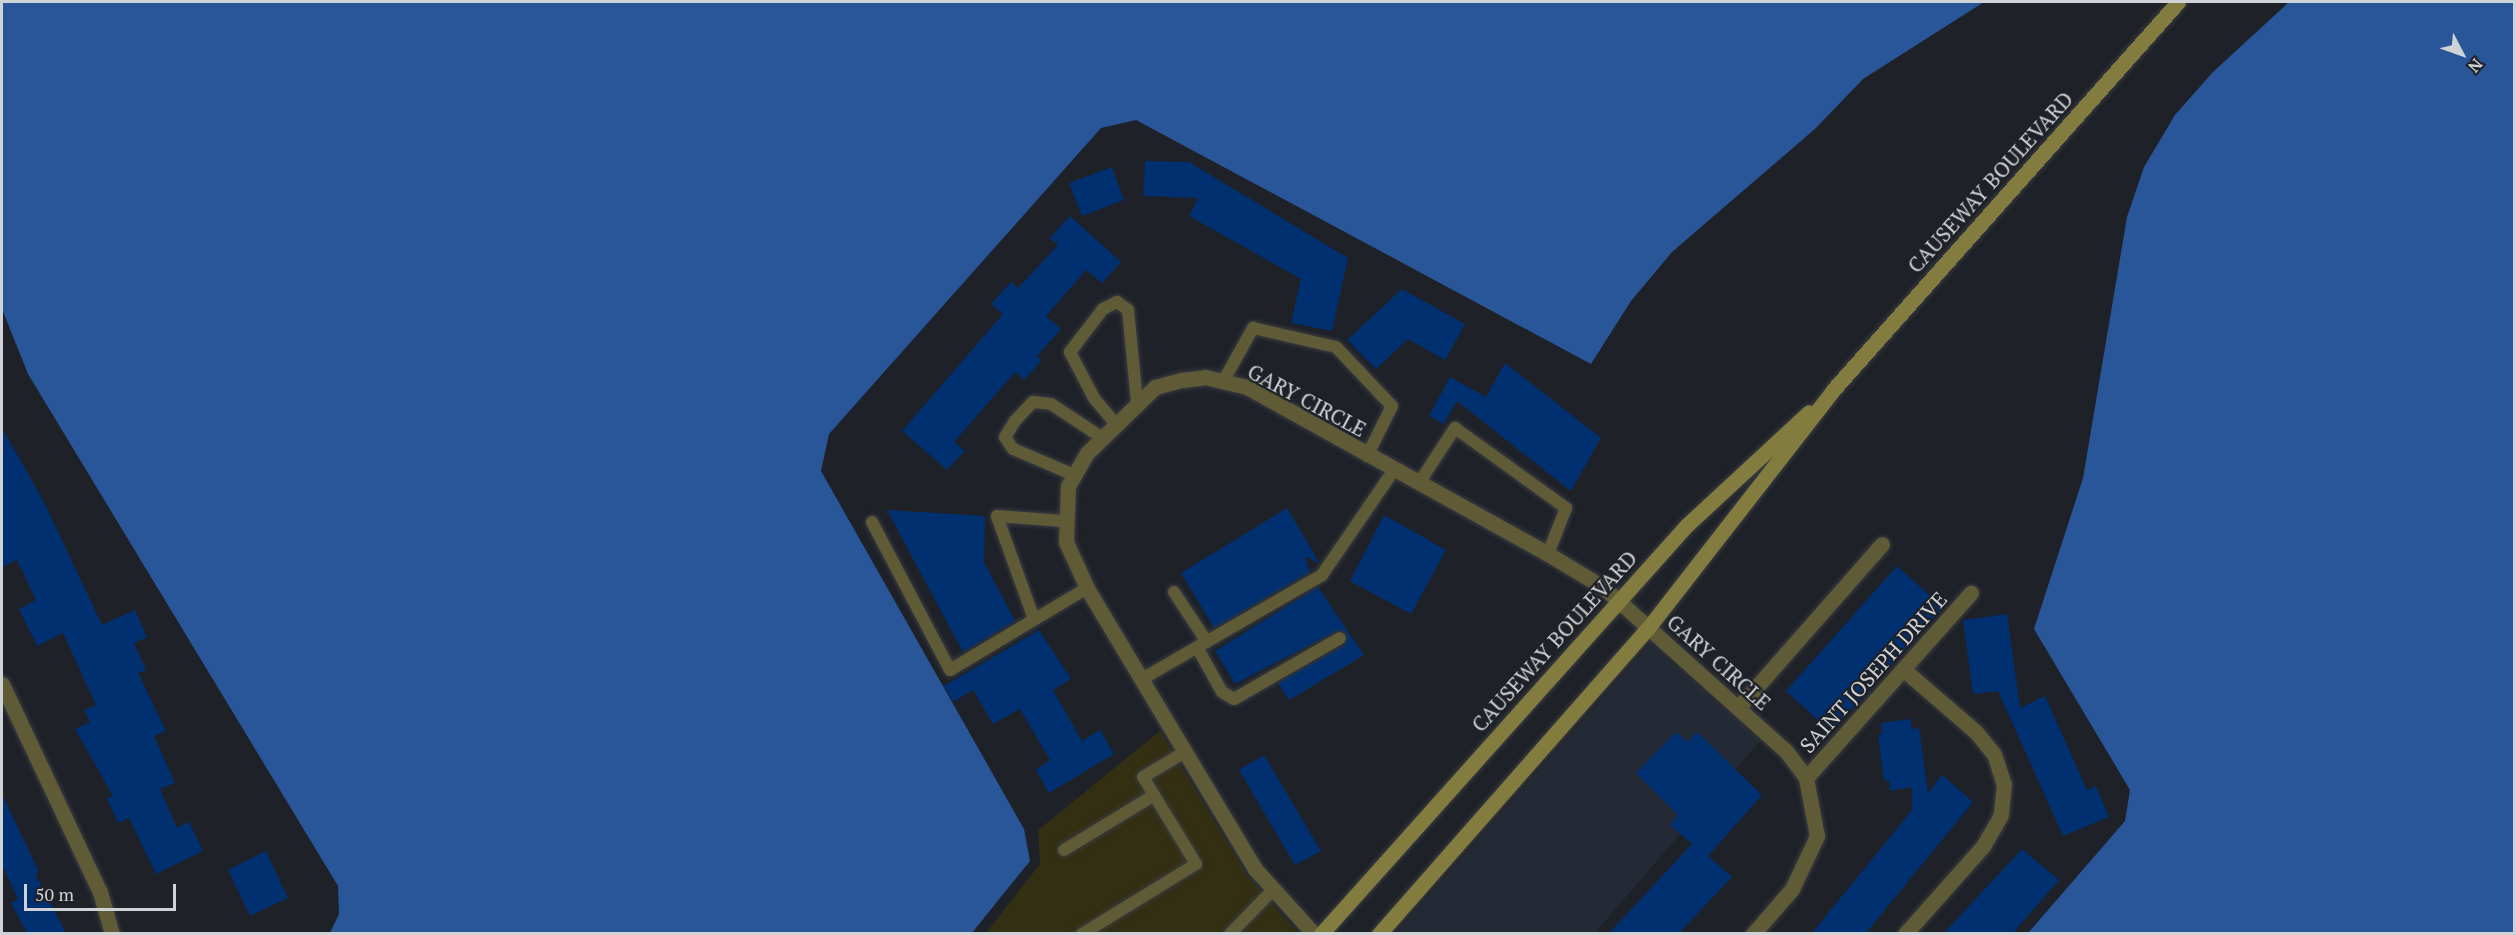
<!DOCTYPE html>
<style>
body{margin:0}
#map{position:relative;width:2516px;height:935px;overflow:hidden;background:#1e2127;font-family:"PT Serif",serif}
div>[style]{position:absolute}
.built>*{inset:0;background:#242a35}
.green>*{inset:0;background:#322f12}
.water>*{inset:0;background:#285699}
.building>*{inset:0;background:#003070}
.roads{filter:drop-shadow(0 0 2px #3a3d43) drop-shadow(0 0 2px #3a3d43)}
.lane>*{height:12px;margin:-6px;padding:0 6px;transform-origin:6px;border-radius:6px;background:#5f5b36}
.street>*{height:15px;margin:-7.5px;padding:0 7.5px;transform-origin:7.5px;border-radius:7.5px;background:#5f5b36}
.secondary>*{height:15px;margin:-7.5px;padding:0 7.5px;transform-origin:7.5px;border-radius:7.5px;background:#837c3f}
span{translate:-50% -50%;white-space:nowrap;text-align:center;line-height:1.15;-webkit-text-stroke:4.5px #1e2127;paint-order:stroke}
.street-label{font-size:21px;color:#d0d3d6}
.frame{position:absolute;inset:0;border:3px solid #d0d3d6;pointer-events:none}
.north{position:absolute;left:2432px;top:24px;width:60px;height:60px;-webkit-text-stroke:4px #1e2127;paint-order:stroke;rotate:131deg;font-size:16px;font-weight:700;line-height:24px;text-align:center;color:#d0d3d6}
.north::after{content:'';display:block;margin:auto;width:21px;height:27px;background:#d0d3d6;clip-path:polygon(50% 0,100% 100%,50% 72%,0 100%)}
.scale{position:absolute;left:24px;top:884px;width:152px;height:27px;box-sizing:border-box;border:3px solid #d0d3d6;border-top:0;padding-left:8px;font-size:18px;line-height:21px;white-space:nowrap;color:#d0d3d6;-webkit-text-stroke:4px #1e2127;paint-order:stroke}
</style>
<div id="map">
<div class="built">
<div style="clip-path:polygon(1650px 644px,1760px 741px,1595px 933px,1395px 934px)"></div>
</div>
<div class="green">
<div style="clip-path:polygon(1160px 731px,1247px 875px,1298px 933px,985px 934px,1040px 864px,1038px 830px)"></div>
</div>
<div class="water">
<div style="clip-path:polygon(2px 2px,1984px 2px,1863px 79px,1816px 128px,1672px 252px,1631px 301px,1591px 364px,1136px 120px,1101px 128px,829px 434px,821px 471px,1024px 829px,1030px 861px,971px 934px,330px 933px,339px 914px,338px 886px,28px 374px,2px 309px)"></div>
<div style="clip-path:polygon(2289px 2px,2514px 2px,2514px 933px,2028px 933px,2125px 821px,2130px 790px,2034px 629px,2083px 478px,2127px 217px,2144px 167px,2175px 115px,2213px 72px)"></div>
</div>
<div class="building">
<div style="clip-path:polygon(1145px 161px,1189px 162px,1348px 258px,1332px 331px,1291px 323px,1301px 279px,1189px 216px,1198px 198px,1143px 196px)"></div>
<div style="clip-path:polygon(1112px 167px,1124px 200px,1082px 216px,1069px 183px)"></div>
<div style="clip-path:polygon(1070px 216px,1121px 262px,1102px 283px,1086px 270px,1046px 316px,1061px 329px,1037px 356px,1042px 360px,1024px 380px,1015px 372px,954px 442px,965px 451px,947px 470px,902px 431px,1003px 314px,991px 304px,1011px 282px,1018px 288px,1058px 245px,1050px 238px)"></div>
<div style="clip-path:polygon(1402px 289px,1465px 324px,1445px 360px,1408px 339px,1376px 369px,1347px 340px)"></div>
<div style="clip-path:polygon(1505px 363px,1601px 438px,1571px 491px,1457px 401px,1444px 424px,1429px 416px,1450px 377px,1486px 397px)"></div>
<div style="clip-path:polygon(2px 428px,43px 500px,102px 625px,135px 610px,147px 637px,134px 643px,146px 670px,138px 673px,166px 731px,154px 736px,175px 783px,160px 789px,177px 828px,189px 822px,203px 851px,156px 874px,129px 818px,118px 823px,107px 798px,113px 796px,75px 729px,90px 722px,84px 710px,96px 705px,63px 633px,37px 646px,19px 609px,36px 600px,17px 560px,2px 567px)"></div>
<div style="clip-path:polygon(1287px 508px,1320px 564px,1305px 556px,1310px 572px,1214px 628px,1181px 573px)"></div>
<div style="clip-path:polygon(887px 510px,985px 516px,984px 562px,1015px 621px,963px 652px)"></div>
<div style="clip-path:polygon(1384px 515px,1446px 550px,1411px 614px,1350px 581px)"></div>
<div style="clip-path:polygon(1897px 566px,1943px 607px,1831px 732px,1786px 691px)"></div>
<div style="clip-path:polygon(1318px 587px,1364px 655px,1289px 700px,1278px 683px,1345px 645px,1347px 634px,1339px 630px,1235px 684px,1215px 651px)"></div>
<div style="clip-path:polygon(2007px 614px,2020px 708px,2045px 696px,2087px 790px,2096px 786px,2109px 817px,2063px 836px,1998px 691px,1973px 694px,1963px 620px)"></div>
<div style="clip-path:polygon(1039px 630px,1071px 679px,1053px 690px,1082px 741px,1100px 730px,1114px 754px,1049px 793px,1036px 770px,1050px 760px,1020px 709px,993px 724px,973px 690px,953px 702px,944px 686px)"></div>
<div style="clip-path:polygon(1910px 719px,1912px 729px,1919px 728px,1928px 793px,1942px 775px,1973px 802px,1866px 933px,1812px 933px,1912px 810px,1912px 787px,1890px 791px,1889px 780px,1884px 781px,1878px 735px,1882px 734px,1881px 723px)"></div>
<div style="clip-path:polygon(1676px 732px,1687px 742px,1697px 732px,1762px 795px,1708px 856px,1732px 877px,1679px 933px,1609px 933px,1692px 844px,1670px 825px,1678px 815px,1636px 773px)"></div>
<div style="clip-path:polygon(1264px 755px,1321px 851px,1295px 865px,1239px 770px)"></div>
<div style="clip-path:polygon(2px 794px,39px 872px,35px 874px,66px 933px,27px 933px,11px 903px,18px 899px,2px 865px)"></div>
<div style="clip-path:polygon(2022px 849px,2059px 880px,2013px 933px,1944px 933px)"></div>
<div style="clip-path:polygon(266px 851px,288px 898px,250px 916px,228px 870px)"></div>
</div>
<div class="roads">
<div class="lane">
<div style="left:1224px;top:380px;width:60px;rotate:-60.9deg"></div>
<div style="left:1253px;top:328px;width:85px;rotate:12.9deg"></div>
<div style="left:1336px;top:347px;width:81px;rotate:46.5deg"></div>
<div style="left:1392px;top:406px;width:56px;rotate:116.6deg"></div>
<div style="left:1114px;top:422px;width:31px;rotate:-130deg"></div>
<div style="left:1094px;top:398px;width:52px;rotate:-117.6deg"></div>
<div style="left:1070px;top:352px;width:54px;rotate:-52.5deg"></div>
<div style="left:1103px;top:309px;width:16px;rotate:-27deg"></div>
<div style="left:1117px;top:302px;width:14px;rotate:36deg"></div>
<div style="left:1128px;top:310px;width:91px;rotate:84.4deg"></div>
<div style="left:1074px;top:475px;width:66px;rotate:-156.9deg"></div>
<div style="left:1013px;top:449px;width:14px;rotate:-124deg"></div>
<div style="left:1005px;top:437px;width:19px;rotate:-58deg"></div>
<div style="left:1015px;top:421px;width:26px;rotate:-47deg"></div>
<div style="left:1033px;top:402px;width:18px;rotate:6deg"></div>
<div style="left:1051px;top:404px;width:60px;rotate:33.4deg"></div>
<div style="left:1419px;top:483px;width:66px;rotate:-56.8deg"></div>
<div style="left:1455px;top:428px;width:137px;rotate:35.8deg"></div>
<div style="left:1566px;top:508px;width:49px;rotate:111.4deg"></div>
<div style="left:872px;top:522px;width:167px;rotate:62.2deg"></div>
<div style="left:950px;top:670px;width:160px;rotate:-30.9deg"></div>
<div style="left:1174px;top:592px;width:60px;rotate:56.6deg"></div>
<div style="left:1034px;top:619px;width:109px;rotate:-109.8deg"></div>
<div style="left:997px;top:516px;width:66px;rotate:4.3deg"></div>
<div style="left:1197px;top:647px;width:51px;rotate:60.9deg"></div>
<div style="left:1222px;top:692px;width:14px;rotate:30deg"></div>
<div style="left:1234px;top:699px;width:122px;rotate:-29.9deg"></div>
<div style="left:1142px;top:679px;width:208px;rotate:-30deg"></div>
<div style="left:1322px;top:575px;width:127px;rotate:-55.6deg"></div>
<div style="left:1154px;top:795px;width:21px;rotate:-121deg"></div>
<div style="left:1143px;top:777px;width:49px;rotate:-30.8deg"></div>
<div style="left:1064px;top:850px;width:105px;rotate:-31.4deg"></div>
<div style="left:1154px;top:795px;width:81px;rotate:58.7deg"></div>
<div style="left:1196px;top:864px;width:134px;rotate:148.4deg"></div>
<div style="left:1230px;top:934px;width:60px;rotate:-45.7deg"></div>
</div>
<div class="street">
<div style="left:1903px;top:669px;width:96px;rotate:40.8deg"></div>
<div style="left:1976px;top:732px;width:28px;rotate:51deg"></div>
<div style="left:1994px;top:754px;width:32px;rotate:72deg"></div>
<div style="left:2004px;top:784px;width:31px;rotate:96deg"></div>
<div style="left:2001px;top:815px;width:34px;rotate:120deg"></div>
<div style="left:1984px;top:845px;width:119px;rotate:131.6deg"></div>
<div style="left:2px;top:684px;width:230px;rotate:64.8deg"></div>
<div style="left:100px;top:892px;width:44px;rotate:74.1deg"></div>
<div style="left:1738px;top:708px;width:218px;rotate:-48.7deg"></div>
<div style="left:1806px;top:778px;width:248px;rotate:-48.3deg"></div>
<div style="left:1314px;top:934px;width:88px;rotate:-132.2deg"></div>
<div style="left:1255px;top:869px;width:327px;rotate:-120.9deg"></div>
<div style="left:1087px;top:588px;width:51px;rotate:-114.5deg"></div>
<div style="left:1066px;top:542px;width:56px;rotate:-88deg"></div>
<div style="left:1068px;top:486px;width:38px;rotate:-60deg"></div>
<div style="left:1087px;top:453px;width:95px;rotate:-44.1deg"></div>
<div style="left:1155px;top:387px;width:28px;rotate:-15deg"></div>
<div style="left:1182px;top:380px;width:23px;rotate:-7deg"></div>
<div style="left:1205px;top:377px;width:43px;rotate:13.4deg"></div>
<div style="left:1247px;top:387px;width:344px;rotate:29deg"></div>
<div style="left:1548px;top:554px;width:64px;rotate:31deg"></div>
<div style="left:1603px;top:587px;width:246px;rotate:41.9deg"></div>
<div style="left:1786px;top:751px;width:34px;rotate:53deg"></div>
<div style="left:1806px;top:778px;width:59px;rotate:79.3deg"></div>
<div style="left:1817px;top:836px;width:59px;rotate:115.3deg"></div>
<div style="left:1792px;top:889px;width:60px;rotate:130.9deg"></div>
</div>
<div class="secondary">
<div style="left:1321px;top:934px;width:549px;rotate:-48.18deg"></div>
<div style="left:1687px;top:525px;width:166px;rotate:-42.8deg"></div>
<div style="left:1379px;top:934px;width:407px;rotate:-48.7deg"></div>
<div style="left:1648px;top:628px;width:301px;rotate:-52.1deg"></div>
<div style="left:1833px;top:390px;width:519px;rotate:-48.36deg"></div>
</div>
</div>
<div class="street-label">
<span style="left:1990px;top:182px;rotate:-48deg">CAUSEWAY BOULEVARD</span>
<span style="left:1307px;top:400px;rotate:28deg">GARY CIRCLE</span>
<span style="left:1554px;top:641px;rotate:-48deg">CAUSEWAY BOULEVARD</span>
<span style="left:1719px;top:662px;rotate:42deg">GARY CIRCLE</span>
<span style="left:1873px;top:672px;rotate:-48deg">SAINT JOSEPH DRIVE</span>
</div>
<div class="frame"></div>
<div class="north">N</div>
<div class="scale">50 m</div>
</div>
